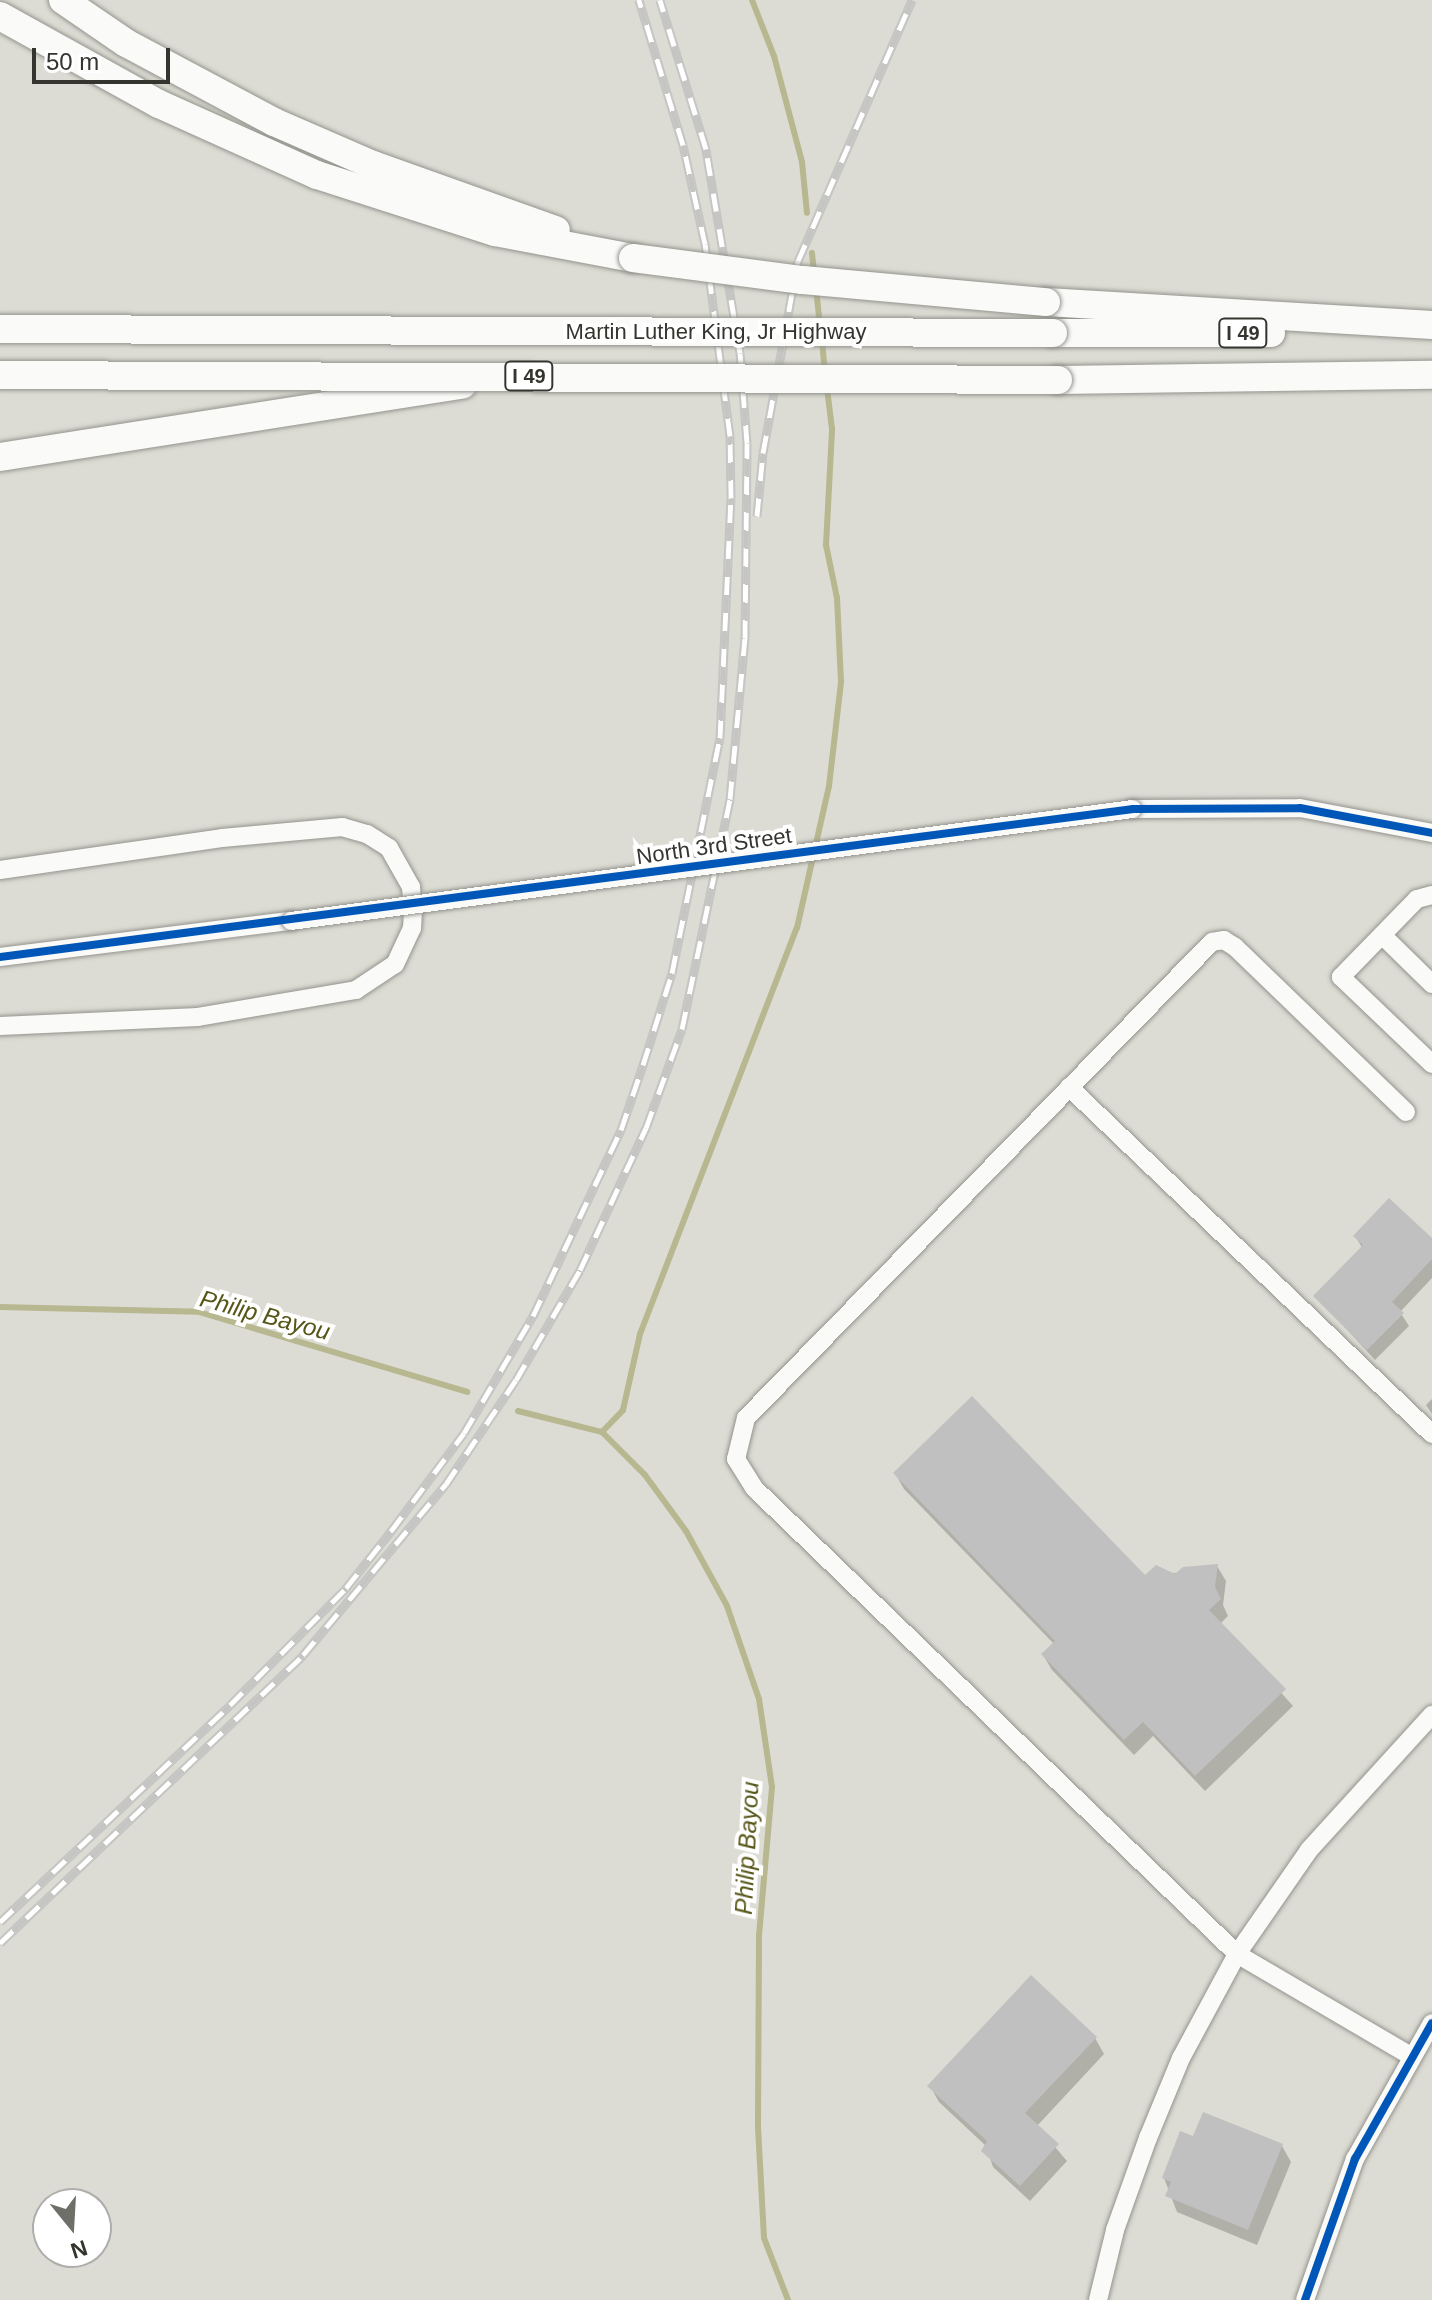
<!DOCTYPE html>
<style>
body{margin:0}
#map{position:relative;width:1432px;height:2300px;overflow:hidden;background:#dcdcd4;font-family:Helvetica,sans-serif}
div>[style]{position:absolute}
.shadow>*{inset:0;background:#0003}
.stream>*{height:6px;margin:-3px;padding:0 3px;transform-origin:3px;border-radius:3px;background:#b7b790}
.building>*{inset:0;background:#bfc0bf}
.roads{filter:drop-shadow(0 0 2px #94948e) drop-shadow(0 0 2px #94948e)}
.minor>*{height:18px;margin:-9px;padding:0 9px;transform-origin:9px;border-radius:9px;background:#fafaf9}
.highway>*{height:28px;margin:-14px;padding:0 14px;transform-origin:14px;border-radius:14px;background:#fafaf9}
.rail>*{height:9px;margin-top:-4.5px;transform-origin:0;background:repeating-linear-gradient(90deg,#fff 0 18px,#c5c5c3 0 36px);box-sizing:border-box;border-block:2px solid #c5c5c3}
.bridges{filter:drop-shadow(0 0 2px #94948e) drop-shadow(0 0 2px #94948e)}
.minor-bridge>*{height:18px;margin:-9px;padding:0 9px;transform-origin:9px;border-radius:9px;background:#fafaf9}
.highway-bridge>*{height:28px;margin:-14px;padding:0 14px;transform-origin:14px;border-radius:14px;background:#fafaf9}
.cycleway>*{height:8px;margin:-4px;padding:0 4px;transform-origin:4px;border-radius:4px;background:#0057b8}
span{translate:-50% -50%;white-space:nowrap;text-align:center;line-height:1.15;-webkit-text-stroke:8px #fff;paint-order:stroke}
.shield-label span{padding:2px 6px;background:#fff;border:2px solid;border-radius:6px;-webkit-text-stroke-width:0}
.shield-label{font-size:20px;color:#34352f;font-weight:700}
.street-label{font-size:22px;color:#34352f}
.water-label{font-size:24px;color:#575619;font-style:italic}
.north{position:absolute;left:32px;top:2188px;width:80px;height:80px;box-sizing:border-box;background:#fff;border:2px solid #aeaeac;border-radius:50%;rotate:162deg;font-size:22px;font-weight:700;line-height:32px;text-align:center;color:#34352f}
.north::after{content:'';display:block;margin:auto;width:28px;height:36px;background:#6f6f69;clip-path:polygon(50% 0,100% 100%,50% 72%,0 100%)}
.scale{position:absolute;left:32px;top:48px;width:138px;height:36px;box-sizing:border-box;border:4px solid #34352f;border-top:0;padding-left:10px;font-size:24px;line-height:28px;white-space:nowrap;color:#34352f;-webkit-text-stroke:6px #fff;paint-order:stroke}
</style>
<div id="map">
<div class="shadow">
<div style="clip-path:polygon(1355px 1236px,1432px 1241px,1432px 1278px,1400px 1312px,1409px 1326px,1375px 1360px,1316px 1296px,1363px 1249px)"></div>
<div style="clip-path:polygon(1432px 1399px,1432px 1414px,1426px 1405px)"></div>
<div style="clip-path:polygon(895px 1473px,1145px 1578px,1217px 1566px,1226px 1581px,1223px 1605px,1228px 1616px,1220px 1624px,1293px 1706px,1205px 1791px,1153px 1736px,1134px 1755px,1052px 1670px,1043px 1655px,1054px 1644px,904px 1489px)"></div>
<div style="clip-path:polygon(1095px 2038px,1104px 2054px,1037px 2126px,1067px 2161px,1030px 2201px,993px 2167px,986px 2146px,939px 2102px,930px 2086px)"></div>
<div style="clip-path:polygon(1194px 2139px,1282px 2146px,1291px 2162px,1257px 2245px,1177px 2212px,1164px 2178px)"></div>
</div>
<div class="stream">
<div style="left:752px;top:0;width:60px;rotate:68.6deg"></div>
<div style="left:774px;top:56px;width:110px;rotate:75.2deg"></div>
<div style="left:802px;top:162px;width:51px;rotate:84.4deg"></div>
<div style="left:812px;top:253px;width:20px;rotate:84deg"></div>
<div style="left:816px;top:288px;width:37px;rotate:84deg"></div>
<div style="left:822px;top:340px;width:32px;rotate:85deg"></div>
<div style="left:0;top:1307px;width:199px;rotate:1.4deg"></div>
<div style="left:199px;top:1312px;width:280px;rotate:16.6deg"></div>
<div style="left:518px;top:1411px;width:87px;rotate:14deg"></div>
<div style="left:602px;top:1432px;width:61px;rotate:45deg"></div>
<div style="left:645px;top:1475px;width:69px;rotate:53.8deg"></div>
<div style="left:686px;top:1531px;width:85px;rotate:61.3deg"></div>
<div style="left:727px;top:1606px;width:98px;rotate:71deg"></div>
<div style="left:759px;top:1699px;width:89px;rotate:81.6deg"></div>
<div style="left:772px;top:1787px;width:149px;rotate:95deg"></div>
<div style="left:759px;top:1935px;width:192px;rotate:90.3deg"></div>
<div style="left:758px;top:2127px;width:111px;rotate:86.9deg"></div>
<div style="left:764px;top:2238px;width:66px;rotate:68.8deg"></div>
<div style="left:602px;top:1432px;width:30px;rotate:-46deg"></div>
<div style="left:623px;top:1410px;width:78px;rotate:-77.4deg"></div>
<div style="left:640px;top:1334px;width:435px;rotate:-68.9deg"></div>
<div style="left:797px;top:928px;width:146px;rotate:-77.3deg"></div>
<div style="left:829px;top:786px;width:105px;rotate:-83.4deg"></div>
<div style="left:841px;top:682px;width:84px;rotate:-92.7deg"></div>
<div style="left:837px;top:598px;width:54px;rotate:-101.7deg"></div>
<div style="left:826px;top:545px;width:116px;rotate:-87deg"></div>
<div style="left:832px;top:429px;width:41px;rotate:-97deg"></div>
</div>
<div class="building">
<div style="clip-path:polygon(1389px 1198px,1432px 1238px,1432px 1259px,1392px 1302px,1404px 1313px,1367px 1350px,1313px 1296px,1363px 1245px,1353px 1236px)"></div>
<div style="clip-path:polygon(972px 1396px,1145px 1575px,1156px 1565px,1175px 1574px,1183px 1567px,1218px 1564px,1215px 1587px,1221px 1599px,1209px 1610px,1286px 1689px,1195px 1776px,1143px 1722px,1124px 1740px,1041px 1654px,1055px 1641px,893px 1473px)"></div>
<div style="clip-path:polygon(1031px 1975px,1097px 2037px,1025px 2113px,1059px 2144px,1020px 2186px,981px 2151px,987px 2141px,927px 2086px)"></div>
<div style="clip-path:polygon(1203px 2112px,1283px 2144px,1248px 2230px,1165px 2196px,1171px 2182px,1162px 2178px,1180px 2131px,1193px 2136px)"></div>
</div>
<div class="roads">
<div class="minor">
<div style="left:1133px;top:809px;width:167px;rotate:-0.3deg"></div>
<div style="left:1300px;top:808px;width:134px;rotate:10.7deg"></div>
<div style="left:0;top:870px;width:224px;rotate:-8.2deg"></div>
<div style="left:222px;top:838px;width:121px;rotate:-5.2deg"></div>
<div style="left:342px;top:827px;width:26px;rotate:16deg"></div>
<div style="left:367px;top:834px;width:26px;rotate:32deg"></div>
<div style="left:389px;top:848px;width:45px;rotate:60.6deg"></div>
<div style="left:411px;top:887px;width:23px;rotate:85deg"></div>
<div style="left:413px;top:910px;width:18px;rotate:93deg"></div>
<div style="left:412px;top:928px;width:40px;rotate:115deg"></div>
<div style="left:395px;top:964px;width:47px;rotate:146.3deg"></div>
<div style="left:356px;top:990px;width:160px;rotate:170.3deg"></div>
<div style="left:198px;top:1017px;width:198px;rotate:177.4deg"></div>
<div style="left:1432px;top:895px;width:16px;rotate:165deg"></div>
<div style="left:1417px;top:899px;width:109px;rotate:134.3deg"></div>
<div style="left:1341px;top:977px;width:126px;rotate:43.7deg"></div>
<div style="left:1382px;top:935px;width:70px;rotate:44.4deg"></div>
<div style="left:0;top:957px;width:293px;rotate:-7.1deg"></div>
<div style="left:1069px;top:1087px;width:502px;rotate:43.71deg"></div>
<div style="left:1406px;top:1112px;width:238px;rotate:-136deg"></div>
<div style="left:1235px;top:947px;width:13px;rotate:-148deg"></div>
<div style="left:1224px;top:940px;width:12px;rotate:171deg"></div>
<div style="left:1212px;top:942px;width:666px;rotate:134.39deg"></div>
<div style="left:746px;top:1418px;width:42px;rotate:103.7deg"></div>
<div style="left:736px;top:1459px;width:34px;rotate:58deg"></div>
<div style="left:754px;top:1488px;width:671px;rotate:43.97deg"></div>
<div style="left:1237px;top:1954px;width:202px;rotate:30.4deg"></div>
<div style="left:1098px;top:2300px;width:72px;rotate:-76.3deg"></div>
<div style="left:1115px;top:2230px;width:98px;rotate:-70.3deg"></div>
<div style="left:1148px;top:2138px;width:87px;rotate:-67.6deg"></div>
<div style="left:1181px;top:2058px;width:118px;rotate:-61.7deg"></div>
<div style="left:1237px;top:1954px;width:126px;rotate:-55.3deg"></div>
<div style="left:1309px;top:1850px;width:183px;rotate:-47.7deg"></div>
<div style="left:1305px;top:2300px;width:150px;rotate:-70.5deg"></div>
<div style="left:1355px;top:2159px;width:156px;rotate:-60.5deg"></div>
</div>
<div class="highway">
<div style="left:63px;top:0;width:76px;rotate:34.3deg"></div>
<div style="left:126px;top:43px;width:168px;rotate:28.1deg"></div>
<div style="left:274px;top:122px;width:108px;rotate:23.5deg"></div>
<div style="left:373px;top:165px;width:194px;rotate:19.6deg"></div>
<div style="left:0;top:16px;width:182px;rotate:29deg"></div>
<div style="left:159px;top:104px;width:173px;rotate:24.2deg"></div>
<div style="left:317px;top:175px;width:187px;rotate:17.8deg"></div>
<div style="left:495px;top:232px;width:140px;rotate:10.7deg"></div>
<div style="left:1046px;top:302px;width:387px;rotate:3.4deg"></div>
<div style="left:1053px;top:333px;width:218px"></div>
<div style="left:1058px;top:380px;width:374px;rotate:-0.8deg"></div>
<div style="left:0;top:457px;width:468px;rotate:-8.9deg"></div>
</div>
</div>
<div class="rail">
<div style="left:757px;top:516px;width:63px;rotate:-84.6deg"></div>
<div style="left:763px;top:453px;width:195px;rotate:-79.7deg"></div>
<div style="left:798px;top:261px;width:285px;rotate:-66.4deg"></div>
<div style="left:0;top:1922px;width:316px;rotate:-43.3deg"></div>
<div style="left:230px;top:1705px;width:165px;rotate:-45.2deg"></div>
<div style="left:346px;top:1588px;width:73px;rotate:-51.7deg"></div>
<div style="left:391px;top:1531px;width:122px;rotate:-53.3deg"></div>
<div style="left:464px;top:1433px;width:136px;rotate:-59.5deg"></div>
<div style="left:533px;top:1316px;width:206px;rotate:-64.7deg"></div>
<div style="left:621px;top:1130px;width:69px;rotate:-71.3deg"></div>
<div style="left:643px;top:1065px;width:96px;rotate:-72.5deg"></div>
<div style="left:672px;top:973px;width:240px;rotate:-78.5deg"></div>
<div style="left:720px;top:738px;width:240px;rotate:-87.4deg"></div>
<div style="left:731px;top:498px;width:62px;rotate:-90.9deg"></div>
<div style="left:730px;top:436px;width:194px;rotate:-97.4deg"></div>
<div style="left:705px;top:244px;width:101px;rotate:-102.5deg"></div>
<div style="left:683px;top:145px;width:152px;rotate:-106.9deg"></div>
<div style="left:0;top:1943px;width:418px;rotate:-43.5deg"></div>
<div style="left:303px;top:1655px;width:223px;rotate:-50.1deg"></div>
<div style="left:446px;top:1484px;width:125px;rotate:-56.1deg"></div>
<div style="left:516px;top:1380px;width:127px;rotate:-59.8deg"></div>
<div style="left:580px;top:1270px;width:157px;rotate:-65.1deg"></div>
<div style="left:646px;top:1128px;width:105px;rotate:-70deg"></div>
<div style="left:682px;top:1029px;width:235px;rotate:-78.2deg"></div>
<div style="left:730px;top:799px;width:162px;rotate:-84.7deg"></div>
<div style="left:745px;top:638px;width:195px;rotate:-89.4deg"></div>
<div style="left:747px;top:443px;width:90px;rotate:-94.4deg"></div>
<div style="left:740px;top:353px;width:207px;rotate:-99.5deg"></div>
<div style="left:706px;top:149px;width:156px;rotate:-107.2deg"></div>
</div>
<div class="bridges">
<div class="minor-bridge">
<div style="left:291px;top:921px;width:849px;rotate:-7.58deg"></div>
</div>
<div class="highway-bridge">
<div style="left:633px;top:258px;width:171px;rotate:7.4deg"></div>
<div style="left:803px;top:280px;width:244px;rotate:5.2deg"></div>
<div style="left:0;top:329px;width:1053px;rotate:0.22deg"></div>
<div style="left:0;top:375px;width:1058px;rotate:0.27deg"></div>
</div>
</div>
<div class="cycleway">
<div style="left:0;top:957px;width:1143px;rotate:-7.44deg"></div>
<div style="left:1133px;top:809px;width:167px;rotate:-0.3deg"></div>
<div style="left:1300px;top:808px;width:134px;rotate:10.7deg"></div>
<div style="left:1305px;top:2300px;width:150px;rotate:-70.5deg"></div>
<div style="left:1355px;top:2159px;width:156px;rotate:-60.5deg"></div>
</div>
<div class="shield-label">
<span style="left:1243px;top:333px">I 49</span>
<span style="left:529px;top:376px">I 49</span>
</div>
<div class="street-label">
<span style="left:716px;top:332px">Martin Luther King, Jr Highway</span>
<span style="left:714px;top:846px;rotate:-8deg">North 3rd Street</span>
</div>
<div class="water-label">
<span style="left:265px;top:1315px;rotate:15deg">Philip Bayou</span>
<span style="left:747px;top:1848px;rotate:-87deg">Philip Bayou</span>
</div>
<div class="north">N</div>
<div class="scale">50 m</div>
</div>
